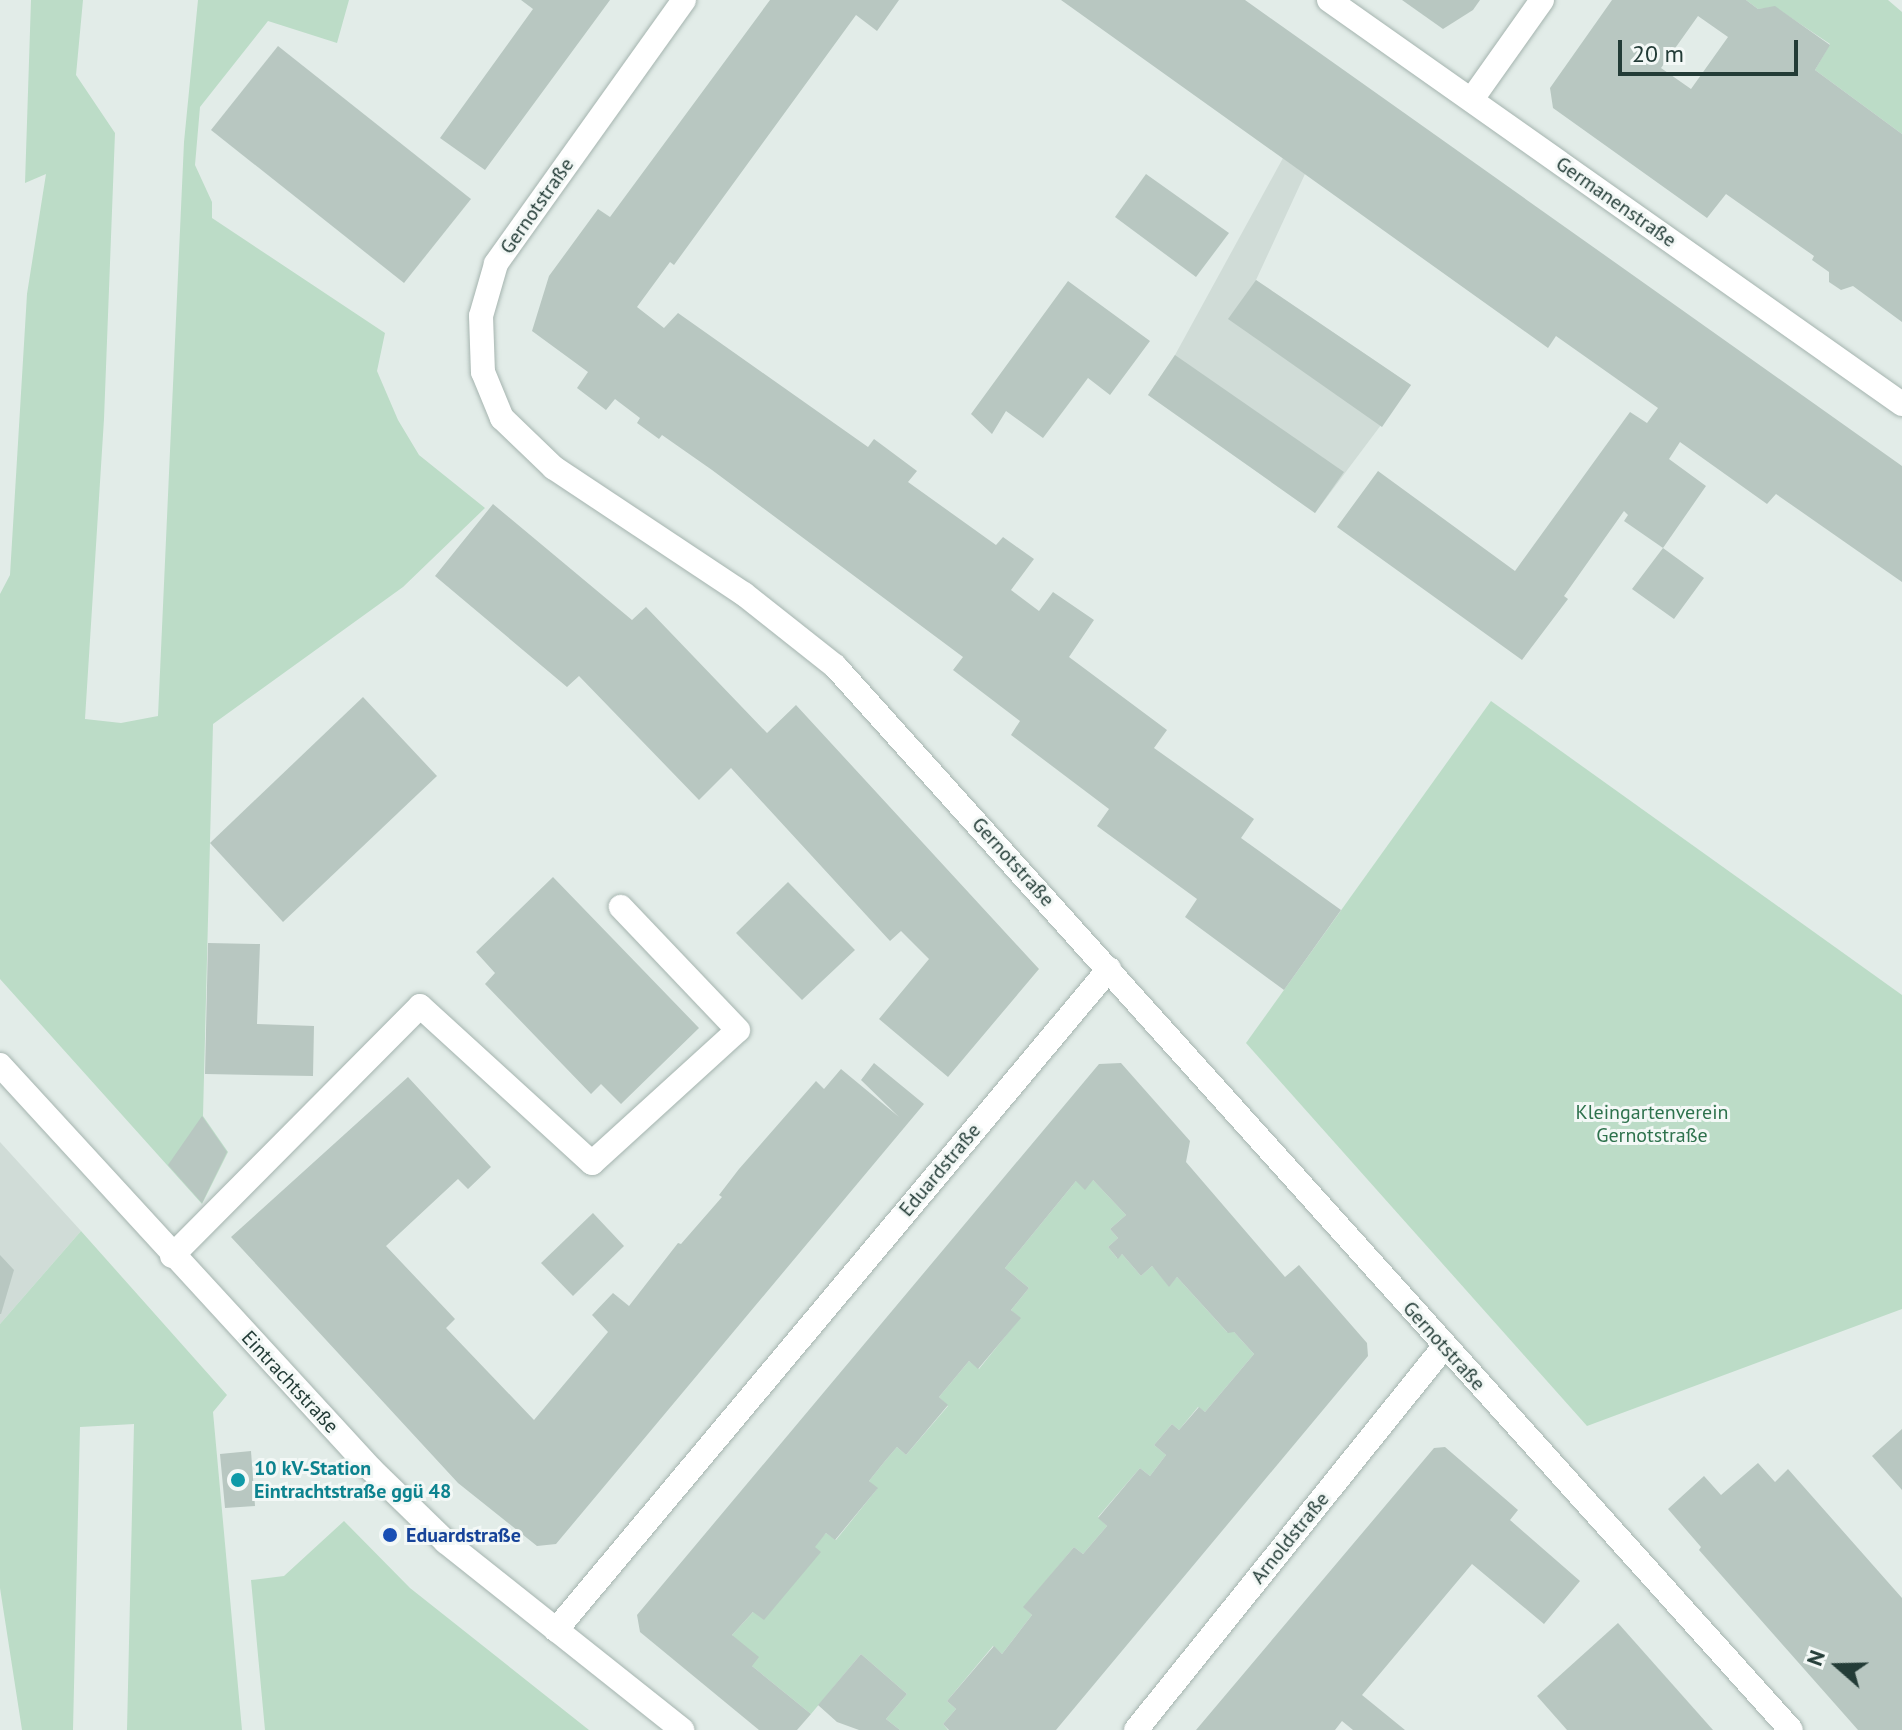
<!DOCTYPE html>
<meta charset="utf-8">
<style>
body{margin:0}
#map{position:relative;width:1902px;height:1730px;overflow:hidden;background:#e2ece8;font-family:"PT Sans",sans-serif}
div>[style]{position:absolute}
.built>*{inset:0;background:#d0dcd7}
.green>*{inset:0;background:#bcdcc7}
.building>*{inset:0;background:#b8c7c1}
.roads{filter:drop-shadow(0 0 2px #a5b4af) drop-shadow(0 0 2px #a5b4af)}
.minor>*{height:24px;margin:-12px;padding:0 12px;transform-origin:12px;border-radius:12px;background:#fff}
.dots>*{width:22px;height:22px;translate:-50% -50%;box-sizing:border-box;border:4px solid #f3f8f6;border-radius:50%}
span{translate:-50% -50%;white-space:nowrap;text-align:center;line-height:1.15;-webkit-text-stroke:6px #f3f8f6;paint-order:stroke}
.street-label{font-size:20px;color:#233c37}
.park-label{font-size:20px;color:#2e724d}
.culture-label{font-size:20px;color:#0d838f;font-weight:700}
.left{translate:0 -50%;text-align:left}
.transit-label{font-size:20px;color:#164399;font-weight:700}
.north{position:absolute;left:1798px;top:1626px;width:80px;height:80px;-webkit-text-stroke:6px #f3f8f6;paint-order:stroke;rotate:290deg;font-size:22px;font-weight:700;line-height:32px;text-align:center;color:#233c37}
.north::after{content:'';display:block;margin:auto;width:28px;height:36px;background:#233c37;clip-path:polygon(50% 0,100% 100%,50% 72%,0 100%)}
.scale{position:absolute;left:1618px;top:40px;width:180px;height:36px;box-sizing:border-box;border:4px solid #233c37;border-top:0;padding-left:10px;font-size:24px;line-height:28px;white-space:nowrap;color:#233c37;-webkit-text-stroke:6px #f3f8f6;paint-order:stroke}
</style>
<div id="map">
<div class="built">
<div style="clip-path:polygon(1283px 158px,1305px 174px,1256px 280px,1411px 385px,1315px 513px,1148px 395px,1175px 355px)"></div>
<div style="clip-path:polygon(0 1142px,81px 1231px,0 1324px)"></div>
</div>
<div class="green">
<div style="clip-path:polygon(31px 0,83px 0,76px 75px,115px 133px,104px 419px,85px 719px,121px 723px,158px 716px,184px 142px,198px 0,349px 0,337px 43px,268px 21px,200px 107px,195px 165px,212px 202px,212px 218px,385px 333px,377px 371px,398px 420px,419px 455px,485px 508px,403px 587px,213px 724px,203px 1116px,228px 1152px,202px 1204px,0 979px,0 594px,10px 575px,27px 294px,46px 174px,25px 183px)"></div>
<div style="clip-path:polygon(1746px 0,1888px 0,1902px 12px,1902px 134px,1815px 70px,1830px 44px,1775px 7px,1758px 9px)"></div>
<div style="clip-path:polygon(1491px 701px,1902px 995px,1902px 1309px,1587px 1426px,1246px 1043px)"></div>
<div style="clip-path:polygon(1093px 1180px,1126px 1215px,1110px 1229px,1118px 1238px,1108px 1247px,1117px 1258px,1122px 1254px,1141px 1276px,1152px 1266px,1169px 1286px,1177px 1277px,1227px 1332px,1234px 1332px,1254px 1354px,1205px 1412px,1198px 1407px,1179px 1430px,1172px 1424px,1154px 1445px,1166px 1455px,1150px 1476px,1140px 1468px,1098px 1517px,1107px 1526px,1083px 1554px,1074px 1547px,1024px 1607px,1032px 1615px,1002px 1654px,993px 1646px,947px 1701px,956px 1709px,943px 1724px,948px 1730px,900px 1730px,886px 1719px,907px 1694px,861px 1654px,811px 1714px,752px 1666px,732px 1635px,826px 1533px,836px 1540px,877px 1489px,869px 1481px,885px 1461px,897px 1447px,906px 1455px,948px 1406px,939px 1397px,969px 1361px,979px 1369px,1020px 1318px,1011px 1310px,1029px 1288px,1005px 1268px,1076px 1181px)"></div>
<div style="clip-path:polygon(81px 1231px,227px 1395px,213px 1412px,242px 1730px,127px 1730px,134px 1424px,80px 1427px,73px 1730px,22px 1730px,0 1588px,0 1324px)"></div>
<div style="clip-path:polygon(344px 1521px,410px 1588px,589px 1730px,265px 1730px,251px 1580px,284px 1576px)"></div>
</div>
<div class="building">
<div style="clip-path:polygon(521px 0,610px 0,485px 170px,440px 138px,533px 9px)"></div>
<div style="clip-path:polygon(770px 0,899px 0,877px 31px,856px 15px,674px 265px,670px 262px,637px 307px,664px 328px,678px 313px,868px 447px,874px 439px,917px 471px,908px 482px,996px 545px,1003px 537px,1034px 559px,1011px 590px,1039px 611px,1053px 592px,1094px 620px,1069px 657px,1167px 730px,1154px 748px,1254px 819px,1241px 838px,1341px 910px,1284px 990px,1185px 917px,1197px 899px,1097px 826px,1109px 809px,1011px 735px,1020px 721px,953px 670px,963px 657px,712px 470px,662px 435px,659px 439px,637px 423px,640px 418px,615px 399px,606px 410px,577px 388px,588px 372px,532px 331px,549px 276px,598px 209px,610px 217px)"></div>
<div style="clip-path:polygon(1061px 0,1245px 0,1902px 466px,1902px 582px,1776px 494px,1767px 504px,1680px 442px,1669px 459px,1706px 486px,1663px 548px,1704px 578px,1674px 619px,1632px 589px,1663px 548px,1624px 521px,1628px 515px,1624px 511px,1564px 596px,1568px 599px,1522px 660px,1337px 527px,1378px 471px,1515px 571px,1630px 412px,1647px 423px,1658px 408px,1556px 336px,1548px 348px)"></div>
<div style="clip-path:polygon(1402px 0,1480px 0,1473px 10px,1443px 29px)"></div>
<div style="clip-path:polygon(evenodd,1612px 0,1746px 0,1758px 9px,1775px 6px,1830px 45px,1815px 70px,1902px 134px,1902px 322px,1853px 286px,1841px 290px,1829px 282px,1829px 272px,1812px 260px,1814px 256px,1726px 194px,1707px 218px,1553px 108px,1550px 88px,1612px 0,1698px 16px,1728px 37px,1691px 89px,1661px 68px,1698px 16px)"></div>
<div style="clip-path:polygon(278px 46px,471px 199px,404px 283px,211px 130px)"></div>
<div style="clip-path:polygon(1146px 174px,1229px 233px,1196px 277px,1115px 217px)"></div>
<div style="clip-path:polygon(1256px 280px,1411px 385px,1382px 427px,1228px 319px)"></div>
<div style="clip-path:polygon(1068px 281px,1150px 341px,1110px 395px,1088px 378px,1043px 438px,1006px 411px,992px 434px,971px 414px)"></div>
<div style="clip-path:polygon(1175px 355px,1344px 472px,1315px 513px,1148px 395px)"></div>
<div style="clip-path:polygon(493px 504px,632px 620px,646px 607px,767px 733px,796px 705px,1039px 969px,948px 1077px,879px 1019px,929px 959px,901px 931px,890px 941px,731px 768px,699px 800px,579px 676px,567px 687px,435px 576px)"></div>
<div style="clip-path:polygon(363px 697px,437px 776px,283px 922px,210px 843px)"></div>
<div style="clip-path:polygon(553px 877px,699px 1028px,621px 1104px,601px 1084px,591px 1094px,485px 984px,495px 973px,476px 952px)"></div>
<div style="clip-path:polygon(788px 882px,855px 950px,802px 1000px,736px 933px)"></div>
<div style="clip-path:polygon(208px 943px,260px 944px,257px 1024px,314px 1026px,313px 1076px,205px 1074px)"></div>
<div style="clip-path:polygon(874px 1063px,924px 1104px,556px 1544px,537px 1546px,458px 1483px,231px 1237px,408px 1077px,491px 1167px,468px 1189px,458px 1179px,386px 1246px,455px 1319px,446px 1328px,534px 1420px,608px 1332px,592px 1315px,613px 1293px,629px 1306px,678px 1243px,681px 1244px,722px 1197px,719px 1195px,739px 1169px,816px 1081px,824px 1089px,841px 1069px,899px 1117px,861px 1080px)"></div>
<div style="clip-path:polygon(1121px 1063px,1190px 1141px,1186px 1162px,1285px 1277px,1299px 1265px,1367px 1343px,1368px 1356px,1056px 1730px,949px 1730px,943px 1724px,956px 1709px,947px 1701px,994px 1646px,1002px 1654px,1032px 1615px,1023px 1607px,1074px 1547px,1083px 1554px,1107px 1526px,1098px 1518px,1140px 1468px,1150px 1476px,1166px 1455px,1154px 1445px,1172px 1424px,1179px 1430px,1199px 1407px,1205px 1412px,1254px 1354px,1234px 1332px,1228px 1333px,1177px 1277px,1169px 1287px,1152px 1266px,1141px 1276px,1122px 1254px,1118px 1259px,1108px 1247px,1118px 1238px,1110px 1229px,1126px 1215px,1093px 1180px,1085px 1190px,1076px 1181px,1005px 1268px,1029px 1288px,1011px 1310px,1021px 1318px,978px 1369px,969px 1361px,939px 1397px,948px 1405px,906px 1455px,897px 1447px,885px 1461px,869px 1481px,878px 1488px,835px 1540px,826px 1533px,815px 1547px,821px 1552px,764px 1620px,753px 1612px,732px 1635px,759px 1657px,752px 1666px,811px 1714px,797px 1730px,759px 1730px,640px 1632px,637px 1615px,1099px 1064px)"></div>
<div style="clip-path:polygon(202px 1116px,227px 1152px,202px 1203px,168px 1165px)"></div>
<div style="clip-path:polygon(593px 1213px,624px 1246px,573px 1296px,541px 1263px)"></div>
<div style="clip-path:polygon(0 1255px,14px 1270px,1px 1314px,0 1314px)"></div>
<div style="clip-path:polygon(1902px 1429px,1902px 1490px,1872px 1456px)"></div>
<div style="clip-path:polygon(1445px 1447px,1518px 1510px,1510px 1520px,1580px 1581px,1544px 1624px,1472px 1564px,1362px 1695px,1405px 1730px,1353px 1730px,1342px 1721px,1335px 1730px,1196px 1730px,1434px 1448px)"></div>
<div style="clip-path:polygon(251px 1451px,255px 1506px,225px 1508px,220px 1454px)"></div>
<div style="clip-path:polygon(1758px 1463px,1775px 1482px,1788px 1469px,1902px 1598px,1902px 1730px,1858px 1730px,1699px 1550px,1701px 1547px,1668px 1509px,1704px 1476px,1721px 1495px)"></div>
<div style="clip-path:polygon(1618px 1623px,1713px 1730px,1567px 1730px,1537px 1696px)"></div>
<div style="clip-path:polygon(861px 1654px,907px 1694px,886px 1719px,900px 1730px,859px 1730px,837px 1722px,818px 1705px)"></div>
</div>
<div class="roads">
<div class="minor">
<div style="left:684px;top:0;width:324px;rotate:125.5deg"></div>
<div style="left:496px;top:264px;width:54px;rotate:106.1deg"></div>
<div style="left:481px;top:316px;width:56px;rotate:88deg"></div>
<div style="left:483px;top:372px;width:50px;rotate:67.6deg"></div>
<div style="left:502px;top:418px;width:72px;rotate:43.9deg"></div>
<div style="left:554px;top:468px;width:228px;rotate:33.6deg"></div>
<div style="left:744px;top:594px;width:116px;rotate:38.4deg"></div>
<div style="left:835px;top:666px;width:1430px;rotate:48.06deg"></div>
<div style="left:1329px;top:0;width:701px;rotate:35.19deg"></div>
<div style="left:1472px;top:99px;width:121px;rotate:-54.7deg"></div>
<div style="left:0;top:1065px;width:550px;rotate:47.43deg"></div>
<div style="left:372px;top:1470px;width:103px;rotate:44.2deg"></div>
<div style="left:446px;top:1542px;width:302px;rotate:38.5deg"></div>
<div style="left:172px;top:1256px;width:352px;rotate:-45.2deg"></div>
<div style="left:420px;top:1006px;width:233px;rotate:42.4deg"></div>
<div style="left:592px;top:1163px;width:197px;rotate:-42.3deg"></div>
<div style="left:738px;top:1030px;width:170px;rotate:-133.6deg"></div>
<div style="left:556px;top:1630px;width:862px;rotate:-50.08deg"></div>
<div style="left:1136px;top:1730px;width:491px;rotate:-51.2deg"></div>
</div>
</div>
<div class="dots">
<div style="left:238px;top:1480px;background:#0f9aa8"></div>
<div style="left:390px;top:1535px;background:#1a4fb4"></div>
</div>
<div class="street-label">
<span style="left:1616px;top:202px;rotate:35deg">Germanenstraße</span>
<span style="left:537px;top:206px;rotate:-55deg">Gernotstraße</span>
<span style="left:1013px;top:862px;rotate:48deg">Gernotstraße</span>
<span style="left:940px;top:1170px;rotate:-50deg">Eduardstraße</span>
<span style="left:1444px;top:1346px;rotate:48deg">Gernotstraße</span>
<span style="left:290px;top:1382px;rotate:47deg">Eintrachtstraße</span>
<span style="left:1290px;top:1538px;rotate:-51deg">Arnoldstraße</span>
</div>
<div class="park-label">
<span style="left:1652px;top:1124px">Kleingartenverein<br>Gernotstraße</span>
</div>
<div class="culture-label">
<span class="left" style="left:254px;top:1480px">10 kV-Station<br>Eintrachtstraße ggü 48</span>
</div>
<div class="transit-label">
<span class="left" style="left:406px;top:1535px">Eduardstraße</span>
</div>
<div class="north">N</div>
<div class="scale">20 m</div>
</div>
